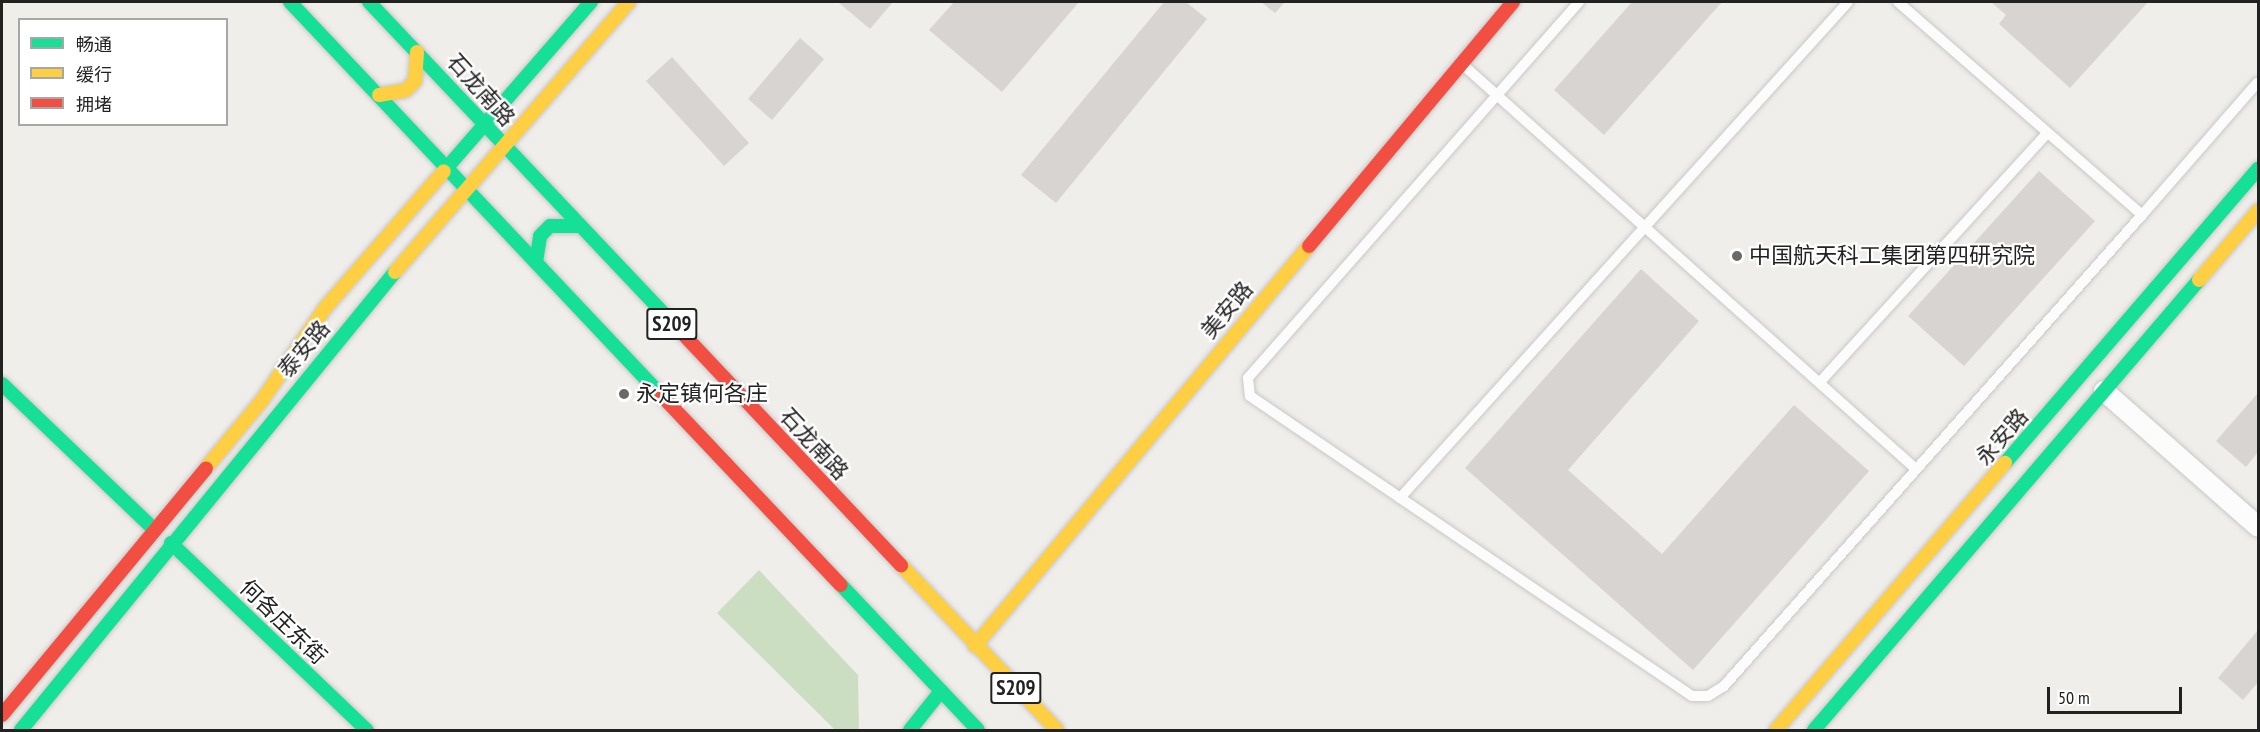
<!DOCTYPE html>
<meta charset="utf-8">
<style>
body{margin:0}
#map{position:relative;width:2260px;height:732px;overflow:hidden;background:#f0eeeb;font-family:"PT Sans Narrow","Noto Sans SC",sans-serif}
div>[style]{position:absolute}
.forest>*{inset:0;background:#cbdec1}
.building>*{inset:0;background:#d7d4d2}
.roads{filter:drop-shadow(0 0 2px #c9c8c7) drop-shadow(0 0 2px #c9c8c7)}
.lane>*{height:10px;margin:-5px;padding:0 5px;transform-origin:5px;border-radius:5px;background:#fdfcfc}
.street>*{height:20px;margin:-10px;padding:0 10px;transform-origin:10px;border-radius:10px;background:#fdfcfc}
.fast>*{height:14px;margin:-7px;padding:0 7px;transform-origin:7px;border-radius:7px;background:#16e098}
.slow>*{height:14px;margin:-7px;padding:0 7px;transform-origin:7px;border-radius:7px;background:#ffcf43}
.jam>*{height:14px;margin:-7px;padding:0 7px;transform-origin:7px;border-radius:7px;background:#f24e42}
.dots>*{width:16px;height:16px;translate:-50% -50%;box-sizing:border-box;border:3px solid #fff;border-radius:50%}
span{translate:-50% -50%;white-space:nowrap;text-align:center;line-height:1.15;-webkit-text-stroke:4.5px #fff;paint-order:stroke}
.shield-label span{padding:2px 4px;background:#fff;border:2px solid;border-radius:4px;-webkit-text-stroke-width:0}
.shield-label{font-size:21px;color:#222;font-weight:700}
.street-label{font-size:22px;color:#222}
.poi-label{font-size:22px;color:#222}
.left{translate:0 -50%;text-align:left}
.frame{position:absolute;inset:0;border:3px solid #222;pointer-events:none}
.legend{position:absolute;left:18px;top:18px;width:210px;height:108px;box-sizing:border-box;background:#fff;border:2px solid #a7a7a7;margin:0;padding:8px 10px;list-style:none;font-size:18px;color:#222}
.legend li{display:flex;align-items:center;gap:12px;height:30px}
.legend b{width:30px;border:2px solid #a7a7a7}
.scale{position:absolute;left:2047px;top:687px;width:135px;height:27px;box-sizing:border-box;border:3px solid #222;border-top:0;padding-left:8px;font-size:18px;line-height:21px;white-space:nowrap;color:#222;-webkit-text-stroke:4px #fff;paint-order:stroke}
</style>
<div id="map">
<div class="forest">
<div style="clip-path:polygon(759px 570px,858px 675px,859px 730px,835px 730px,717px 613px)"></div>
</div>
<div class="building">
<div style="clip-path:polygon(838px 2px,893px 2px,870px 29px)"></div>
<div style="clip-path:polygon(954px 2px,1079px 2px,1002px 92px,929px 30px)"></div>
<div style="clip-path:polygon(1164px 2px,1186px 2px,1207px 19px,1056px 203px,1021px 175px)"></div>
<div style="clip-path:polygon(1261px 2px,1285px 2px,1275px 13px)"></div>
<div style="clip-path:polygon(1632px 2px,1722px 2px,1604px 135px,1554px 90px)"></div>
<div style="clip-path:polygon(1991px 2px,2148px 2px,2070px 88px,1999px 24px,2006px 15px)"></div>
<div style="clip-path:polygon(800px 38px,824px 59px,772px 120px,748px 99px)"></div>
<div style="clip-path:polygon(672px 57px,749px 143px,724px 166px,646px 81px)"></div>
<div style="clip-path:polygon(2039px 171px,2095px 221px,1964px 366px,1908px 316px)"></div>
<div style="clip-path:polygon(1641px 269px,1699px 321px,1568px 470px,1662px 554px,1794px 405px,1869px 471px,1693px 670px,1465px 468px)"></div>
<div style="clip-path:polygon(2258px 393px,2258px 452px,2246px 467px,2216px 441px)"></div>
<div style="clip-path:polygon(2258px 630px,2258px 682px,2243px 700px,2218px 678px)"></div>
</div>
<div class="roads">
<div class="lane">
<div style="left:1579px;top:2px;width:501px;rotate:131.36deg"></div>
<div style="left:1248px;top:378px;width:18px;rotate:84deg"></div>
<div style="left:1250px;top:396px;width:534px;rotate:34.17deg"></div>
<div style="left:1692px;top:696px;width:16px"></div>
<div style="left:1708px;top:696px;width:19px;rotate:-32deg"></div>
<div style="left:1724px;top:686px;width:630px;rotate:-48.41deg"></div>
<div style="left:1898px;top:2px;width:324px;rotate:41.1deg"></div>
<div style="left:2142px;top:215px;width:176px;rotate:-48.9deg"></div>
<div style="left:1462px;top:64px;width:608px;rotate:41.74deg"></div>
<div style="left:1820px;top:382px;width:337px;rotate:-47.6deg"></div>
<div style="left:1400px;top:498px;width:668px;rotate:-47.91deg"></div>
</div>
<div class="street">
<div style="left:2104px;top:391px;width:205px;rotate:41.4deg"></div>
</div>
<div class="fast">
<div style="left:290px;top:2px;width:542px;rotate:46.65deg"></div>
<div style="left:369px;top:2px;width:435px;rotate:46.6deg"></div>
<div style="left:444px;top:171px;width:224px;rotate:-49deg"></div>
<div style="left:536px;top:262px;width:26px;rotate:-81deg"></div>
<div style="left:540px;top:236px;width:14px;rotate:-45deg"></div>
<div style="left:550px;top:226px;width:30px"></div>
<div style="left:2px;top:384px;width:211px;rotate:43.7deg"></div>
<div style="left:2005px;top:463px;width:388px;rotate:-49.3deg"></div>
<div style="left:171px;top:543px;width:271px;rotate:43.7deg"></div>
<div style="left:841px;top:585px;width:199px;rotate:46.6deg"></div>
<div style="left:21px;top:730px;width:591px;rotate:-50.77deg"></div>
<div style="left:910px;top:730px;width:50px;rotate:-51.5deg"></div>
<div style="left:1814px;top:730px;width:592px;rotate:-49.45deg"></div>
</div>
<div class="slow">
<div style="left:379px;top:95px;width:27px;rotate:-10deg"></div>
<div style="left:406px;top:90px;width:13px;rotate:-45deg"></div>
<div style="left:415px;top:81px;width:29px;rotate:-86deg"></div>
<div style="left:395px;top:272px;width:357px;rotate:-49.1deg"></div>
<div style="left:2199px;top:280px;width:91px;rotate:-49.5deg"></div>
<div style="left:206px;top:468px;width:89px;rotate:-50.4deg"></div>
<div style="left:263px;top:399px;width:110px;rotate:-55.7deg"></div>
<div style="left:325px;top:308px;width:181px;rotate:-49deg"></div>
<div style="left:901px;top:565px;width:227px;rotate:46.6deg"></div>
<div style="left:975px;top:646px;width:521px;rotate:-50.14deg"></div>
<div style="left:1776px;top:730px;width:352px;rotate:-49.4deg"></div>
</div>
<div class="jam">
<div style="left:1309px;top:246px;width:318px;rotate:-50.1deg"></div>
<div style="left:668px;top:318px;width:340px;rotate:46.7deg"></div>
<div style="left:662px;top:396px;width:260px;rotate:46.6deg"></div>
<div style="left:2px;top:715px;width:320px;rotate:-50.4deg"></div>
</div>
</div>
<div class="dots">
<div style="left:1737px;top:256px;background:#6a6968"></div>
<div style="left:624px;top:394px;background:#6a6968"></div>
</div>
<div class="shield-label">
<span style="left:672px;top:324px">S209</span>
<span style="left:1016px;top:688px">S209</span>
</div>
<div class="street-label">
<span style="left:481px;top:90px;rotate:48deg">石龙南路</span>
<span style="left:1227px;top:310px;rotate:-50deg">美安路</span>
<span style="left:304px;top:349px;rotate:-50deg">泰安路</span>
<span style="left:2002px;top:437px;rotate:-49deg">永安路</span>
<span style="left:814px;top:444px;rotate:47deg">石龙南路</span>
<span style="left:283px;top:622px;rotate:44deg">何各庄东街</span>
</div>
<div class="poi-label">
<span class="left" style="left:1749px;top:256px">中国航天科工集团第四研究院</span>
<span class="left" style="left:636px;top:394px">永定镇何各庄</span>
</div>
<div class="frame"></div>
<ul class="legend">
<li><b style="height:8px;background:#16e098"></b>畅通</li>
<li><b style="height:8px;background:#ffcf43"></b>缓行</li>
<li><b style="height:8px;background:#f24e42"></b>拥堵</li>
</ul>
<div class="scale">50 m</div>
</div>
